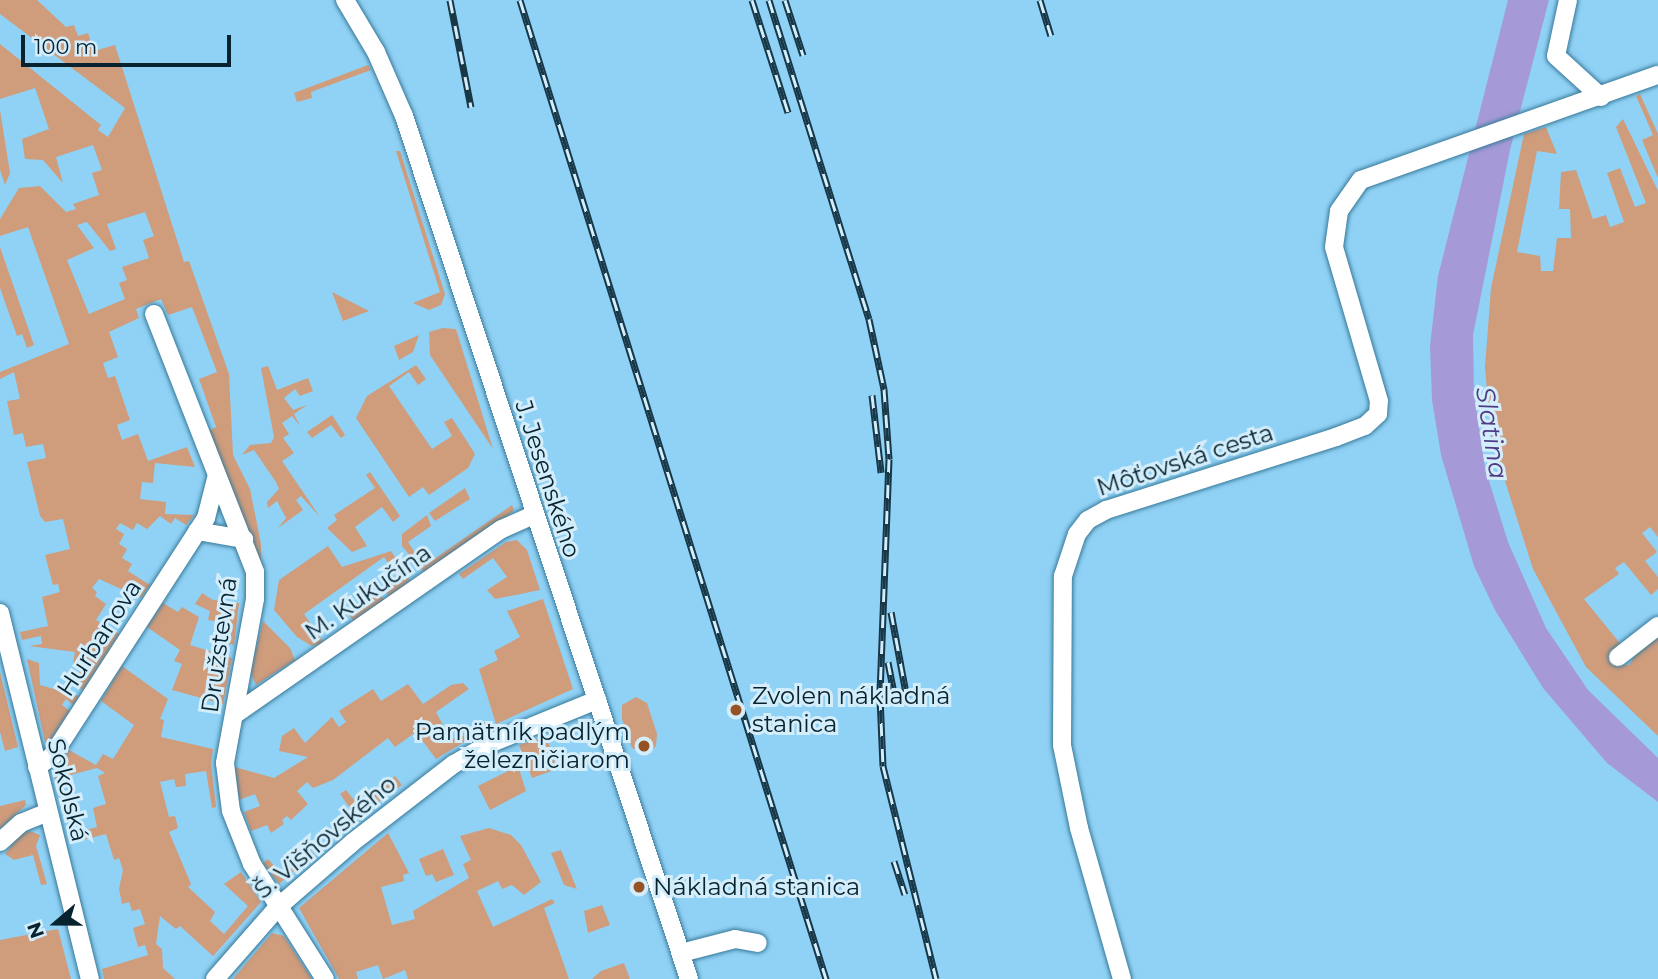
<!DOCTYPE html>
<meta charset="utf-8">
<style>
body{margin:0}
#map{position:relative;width:1658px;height:979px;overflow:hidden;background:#90d2f5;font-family:Montserrat,sans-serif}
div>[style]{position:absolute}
.green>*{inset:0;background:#cf9c7c}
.water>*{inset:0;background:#a59ad7}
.roads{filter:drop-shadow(0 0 2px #387999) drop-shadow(0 0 2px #387999)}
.minor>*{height:18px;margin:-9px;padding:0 9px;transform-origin:9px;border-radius:9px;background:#fff}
.rail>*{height:7px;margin-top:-3.5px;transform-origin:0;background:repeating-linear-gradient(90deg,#d4edfb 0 13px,#183848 0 26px);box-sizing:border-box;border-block:2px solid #183848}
.dots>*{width:19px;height:19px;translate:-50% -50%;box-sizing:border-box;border:4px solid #d4edfb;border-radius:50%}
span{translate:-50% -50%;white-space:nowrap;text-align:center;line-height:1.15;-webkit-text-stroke:6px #d4edfb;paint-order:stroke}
.street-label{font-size:24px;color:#072330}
.poi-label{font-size:24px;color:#072330}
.left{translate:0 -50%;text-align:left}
.right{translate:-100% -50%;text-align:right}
.water-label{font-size:26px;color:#4e3b84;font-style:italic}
.north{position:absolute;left:21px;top:888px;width:70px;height:70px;-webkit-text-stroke:5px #d4edfb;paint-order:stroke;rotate:250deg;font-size:19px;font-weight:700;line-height:28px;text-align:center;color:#072330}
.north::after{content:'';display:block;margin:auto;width:24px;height:32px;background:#072330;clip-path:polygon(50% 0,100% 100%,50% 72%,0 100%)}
.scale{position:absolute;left:21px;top:35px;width:210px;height:32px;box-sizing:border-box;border:4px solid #072330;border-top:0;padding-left:9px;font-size:21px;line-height:24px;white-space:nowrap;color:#072330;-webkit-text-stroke:5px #d4edfb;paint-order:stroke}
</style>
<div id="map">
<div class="green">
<div style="clip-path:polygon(evenodd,0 0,37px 0,66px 27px,74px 25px,78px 36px,88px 33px,94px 51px,115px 45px,184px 262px,189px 261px,229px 374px,233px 455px,250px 489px,261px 544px,261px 563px,208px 431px,216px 427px,199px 379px,217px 372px,192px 307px,168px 315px,161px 299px,136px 309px,139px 318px,109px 332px,118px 357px,103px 363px,108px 378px,115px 376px,130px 420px,117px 425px,122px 440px,138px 434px,148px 461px,187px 447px,195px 467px,155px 463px,153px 483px,142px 482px,140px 499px,166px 502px,165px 514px,194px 515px,186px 525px,175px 518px,171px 524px,160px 516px,147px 529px,137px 523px,133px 530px,120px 523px,116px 529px,124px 534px,119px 544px,127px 549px,122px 558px,132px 564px,128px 571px,150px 585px,141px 598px,99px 579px,92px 588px,97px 592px,95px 596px,106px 604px,96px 620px,119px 634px,83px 690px,76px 686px,82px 665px,73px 663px,75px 652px,29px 646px,42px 644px,41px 636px,22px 640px,20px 632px,48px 626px,42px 597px,60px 592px,58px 584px,53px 585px,45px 555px,70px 549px,63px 519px,45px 522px,40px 516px,27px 462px,46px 458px,43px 444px,26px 447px,23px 433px,14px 435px,7px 401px,20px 399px,14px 372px,0 379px,0 372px,69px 344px,28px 227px,0 236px,0 219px,19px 188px,40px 186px,66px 212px,76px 209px,73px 204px,99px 195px,92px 173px,102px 170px,93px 145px,56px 157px,63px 183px,43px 160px,25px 159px,22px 139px,49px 129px,35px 88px,0 99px,0 44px,101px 125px,98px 130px,108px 137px,125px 108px,0 14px,0 0,145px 212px,154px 236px,143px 240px,149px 258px,122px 267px,127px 280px,119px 283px,125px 299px,89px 314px,67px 260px,94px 248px,77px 225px,87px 222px,110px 251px,116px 249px,107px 224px,145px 212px)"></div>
<div style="clip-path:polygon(368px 65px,371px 70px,311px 92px,312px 98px,297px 102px,294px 93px)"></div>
<div style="clip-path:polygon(1640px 94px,1658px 134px,1658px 178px,1642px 140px,1653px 135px,1636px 96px)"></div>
<div style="clip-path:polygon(0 110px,10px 173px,5px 185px,0 170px)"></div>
<div style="clip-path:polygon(1623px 119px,1658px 191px,1658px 537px,1650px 527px,1642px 533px,1657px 552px,1645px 561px,1658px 577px,1658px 589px,1651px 595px,1624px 562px,1615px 568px,1619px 574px,1584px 599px,1623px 647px,1609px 658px,1614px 664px,1629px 665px,1639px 649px,1658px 633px,1658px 736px,1586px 667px,1533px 569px,1491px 437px,1485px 367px,1491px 288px,1524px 134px,1546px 127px,1557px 154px,1537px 151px,1517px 252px,1540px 256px,1541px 271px,1553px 271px,1557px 238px,1571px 238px,1570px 209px,1559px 209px,1561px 172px,1576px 170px,1593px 219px,1606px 215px,1610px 227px,1624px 222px,1607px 173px,1620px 168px,1635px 207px,1646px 203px,1616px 127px)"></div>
<div style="clip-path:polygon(396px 151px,400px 151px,445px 294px,441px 305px,429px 310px,413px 303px,440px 292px)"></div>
<div style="clip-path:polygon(0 247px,34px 345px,27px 348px,22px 334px,17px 336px,0 288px)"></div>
<div style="clip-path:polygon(332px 292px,369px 311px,343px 321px)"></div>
<div style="clip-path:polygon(443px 328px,456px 329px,493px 449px,430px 355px,429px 332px)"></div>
<div style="clip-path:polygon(419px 335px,413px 352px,399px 360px,394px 346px)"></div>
<div style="clip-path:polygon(416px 365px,426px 379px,418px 385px,409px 372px,389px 386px,432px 449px,452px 436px,444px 422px,452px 418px,475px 454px,468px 468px,429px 495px,423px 487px,409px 497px,356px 418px,367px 396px)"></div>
<div style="clip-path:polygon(268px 366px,277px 390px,308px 378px,313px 391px,300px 396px,295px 389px,284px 398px,293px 410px,307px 405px,294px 414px,300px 426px,292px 416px,282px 423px,289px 434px,283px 438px,294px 453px,282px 461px,320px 517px,301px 496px,296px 500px,303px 510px,278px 528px,286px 518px,277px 501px,268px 508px,267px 502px,279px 489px,276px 482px,254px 450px,242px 455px,250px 445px,271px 443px,274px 437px,261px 368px)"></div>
<div style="clip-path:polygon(332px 415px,345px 435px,341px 438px,331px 425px,312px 438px,307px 432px)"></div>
<div style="clip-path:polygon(370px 472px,400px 516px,393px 522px,382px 507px,355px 527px,367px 546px,352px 552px,327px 528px,337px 520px,334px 515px,375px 488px,366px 475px)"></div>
<div style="clip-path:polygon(465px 488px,470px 499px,435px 521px,429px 513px)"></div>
<div style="clip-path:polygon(512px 505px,514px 510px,502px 521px,425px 573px,402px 546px,402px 534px,427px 515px,431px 526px,408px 542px,424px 566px)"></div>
<div style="clip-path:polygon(517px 540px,527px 550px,540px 590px,495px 599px,487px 590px,507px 577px,493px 558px,463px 579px,459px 574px,506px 542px)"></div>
<div style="clip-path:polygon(328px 546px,342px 567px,391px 551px,410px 580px,390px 598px,383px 588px,398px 577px,384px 557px,304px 614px,324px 643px,312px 646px,297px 637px,274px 610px,279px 580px)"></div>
<div style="clip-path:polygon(378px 591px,385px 601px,354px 622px,347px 612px)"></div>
<div style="clip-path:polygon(202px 593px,213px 600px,239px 603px,234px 645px,229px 644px,233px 624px,208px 620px,210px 611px,195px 604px)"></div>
<div style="clip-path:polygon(543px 599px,573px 689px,496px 724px,479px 669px,498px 660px,494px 651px,520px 637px,507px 611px)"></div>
<div style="clip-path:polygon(163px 603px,178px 612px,182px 607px,199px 617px,190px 645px,232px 658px,223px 704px,172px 690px,182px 664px,174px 661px,180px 650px,147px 627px)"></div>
<div style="clip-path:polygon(263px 621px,290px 648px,295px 660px,256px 685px,250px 672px)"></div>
<div style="clip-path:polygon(27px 659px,39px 663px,40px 685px,79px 696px,73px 705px,66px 699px,62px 705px,70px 711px,49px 742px,45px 742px)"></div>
<div style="clip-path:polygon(122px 666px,168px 699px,160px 719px,164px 720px,161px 737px,213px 749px,211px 763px,216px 807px,212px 808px,206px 771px,185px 774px,186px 786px,176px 787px,174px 779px,160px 782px,169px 817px,175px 816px,178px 828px,169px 832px,191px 884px,188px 887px,215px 912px,210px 921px,224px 934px,248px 906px,224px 884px,241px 872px,261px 902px,213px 956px,180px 926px,176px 929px,160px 916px,156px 944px,162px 949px,163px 968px,175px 979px,104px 979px,102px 969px,148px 955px,145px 945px,138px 947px,133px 928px,145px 924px,140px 909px,132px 911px,129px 902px,122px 904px,119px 889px,123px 870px,119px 858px,114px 860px,106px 834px,71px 843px,69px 835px,97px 827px,93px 808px,106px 804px,98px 776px,105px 773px,97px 768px,55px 779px,54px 775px,69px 750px,96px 765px,103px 754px,113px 759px,134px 725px,101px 701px)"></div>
<div style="clip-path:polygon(0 672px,18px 747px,5px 751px,0 732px)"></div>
<div style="clip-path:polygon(463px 683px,469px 689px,436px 712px,451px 740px,486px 722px,489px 727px,436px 759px,416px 732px,395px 747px,388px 738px,333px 780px,313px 788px,307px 782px,297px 791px,308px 804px,291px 820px,287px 816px,282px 820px,284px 824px,271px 833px,267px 825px,251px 831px,244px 812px,260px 806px,255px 794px,239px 800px,235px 767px,274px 778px,308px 757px,279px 751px,282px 736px,294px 728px,305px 743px,332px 717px,339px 727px,346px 722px,339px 711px,373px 689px,381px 701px,408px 684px,423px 704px,451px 685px)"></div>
<div style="clip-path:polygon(636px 697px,647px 703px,657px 734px,656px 746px,648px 753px,632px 748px,622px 719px,622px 705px)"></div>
<div style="clip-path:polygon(546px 736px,557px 769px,532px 778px,519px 745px)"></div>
<div style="clip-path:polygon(518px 766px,526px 791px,490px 810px,478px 786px)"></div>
<div style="clip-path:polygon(395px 776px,402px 785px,357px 818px,340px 794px,346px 790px,359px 806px)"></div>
<div style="clip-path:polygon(25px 800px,26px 805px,0 829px,0 806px)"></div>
<div style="clip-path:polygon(489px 828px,511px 835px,521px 845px,541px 882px,524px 895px,512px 885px,502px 889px,498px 881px,477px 891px,493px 927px,552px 899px,555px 903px,544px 908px,569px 979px,408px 979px,405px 970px,383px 979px,378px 965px,356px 972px,358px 979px,339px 979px,299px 908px,388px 833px,409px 873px,403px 875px,404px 881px,381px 887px,392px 925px,415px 919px,413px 911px,469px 878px,463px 864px,471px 860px,460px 836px)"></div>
<div style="clip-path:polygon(30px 831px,40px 835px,36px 846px,47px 884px,41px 885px,33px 855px,14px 860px,5px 854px,20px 834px)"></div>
<div style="clip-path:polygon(443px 849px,454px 875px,436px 882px,432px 874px,426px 876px,419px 859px)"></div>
<div style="clip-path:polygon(310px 850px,314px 854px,279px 884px,263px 863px,268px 859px,282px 874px)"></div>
<div style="clip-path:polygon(561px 850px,577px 889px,564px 885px,551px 853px)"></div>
<div style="clip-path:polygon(602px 905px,610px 925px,588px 933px,584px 911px)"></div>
<div style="clip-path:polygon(58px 929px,71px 979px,0 979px,0 940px)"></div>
<div style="clip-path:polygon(272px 933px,284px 936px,312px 979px,233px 979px)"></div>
<div style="clip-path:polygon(624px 963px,630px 979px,592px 979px,601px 971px)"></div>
</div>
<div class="water">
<div style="clip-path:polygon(1508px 0,1549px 0,1510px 150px,1473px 335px,1474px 394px,1485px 468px,1508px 542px,1546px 628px,1588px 690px,1658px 758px,1658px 802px,1607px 763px,1543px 688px,1495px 610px,1474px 566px,1441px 455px,1432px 400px,1430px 346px,1438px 276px)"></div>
</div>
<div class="roads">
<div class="minor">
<div style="left:345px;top:0;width:61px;rotate:59.2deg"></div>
<div style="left:376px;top:52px;width:70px;rotate:66.4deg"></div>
<div style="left:404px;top:116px;width:909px;rotate:71.72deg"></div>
<div style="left:1568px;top:0;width:57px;rotate:102.1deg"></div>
<div style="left:1556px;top:56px;width:61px;rotate:42.3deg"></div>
<div style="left:154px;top:314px;width:277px;rotate:68.6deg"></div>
<div style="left:255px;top:572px;width:27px;rotate:90deg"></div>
<div style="left:255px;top:599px;width:167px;rotate:100.4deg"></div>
<div style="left:225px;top:763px;width:48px;rotate:82.9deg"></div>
<div style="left:231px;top:811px;width:57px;rotate:68.4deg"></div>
<div style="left:252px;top:864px;width:136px;rotate:57.6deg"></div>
<div style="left:197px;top:531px;width:48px;rotate:9.7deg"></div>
<div style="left:0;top:613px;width:377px;rotate:76.2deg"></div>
<div style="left:1618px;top:657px;width:51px;rotate:-37.8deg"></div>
<div style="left:234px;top:715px;width:326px;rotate:-34.8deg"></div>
<div style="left:502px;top:529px;width:35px;rotate:-24deg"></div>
<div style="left:37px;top:767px;width:19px;rotate:-36deg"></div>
<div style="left:52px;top:756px;width:283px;rotate:-57.1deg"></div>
<div style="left:206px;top:518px;width:44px;rotate:-75.7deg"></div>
<div style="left:0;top:842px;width:28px;rotate:-42deg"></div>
<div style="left:21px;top:823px;width:29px;rotate:-22deg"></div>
<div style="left:681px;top:953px;width:56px;rotate:-14.5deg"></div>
<div style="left:735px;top:939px;width:23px;rotate:10deg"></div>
<div style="left:215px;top:979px;width:96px;rotate:-48.8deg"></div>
<div style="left:278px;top:907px;width:99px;rotate:-40.9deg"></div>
<div style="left:353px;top:842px;width:128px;rotate:-37.7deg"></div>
<div style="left:454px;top:764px;width:40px;rotate:-29.7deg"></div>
<div style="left:489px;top:744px;width:117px;rotate:-22.2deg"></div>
<div style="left:1122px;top:979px;width:157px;rotate:-105.9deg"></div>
<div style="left:1079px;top:828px;width:85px;rotate:-101.6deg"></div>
<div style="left:1062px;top:745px;width:169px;rotate:-89.7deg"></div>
<div style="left:1063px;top:576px;width:44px;rotate:-71.6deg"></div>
<div style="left:1077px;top:534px;width:18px;rotate:-52deg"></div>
<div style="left:1088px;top:520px;width:21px;rotate:-29deg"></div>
<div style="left:1106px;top:510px;width:241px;rotate:-17.6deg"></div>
<div style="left:1336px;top:437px;width:31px;rotate:-21deg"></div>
<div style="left:1365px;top:426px;width:18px;rotate:-43deg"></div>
<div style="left:1378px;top:414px;width:13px;rotate:-86deg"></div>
<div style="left:1379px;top:401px;width:160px;rotate:-106.3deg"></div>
<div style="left:1334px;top:247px;width:36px;rotate:-82deg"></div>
<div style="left:1339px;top:211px;width:38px;rotate:-55deg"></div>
<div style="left:1361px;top:180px;width:315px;rotate:-19.5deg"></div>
</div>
</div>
<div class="rail">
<div style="left:450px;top:0;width:109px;rotate:78.9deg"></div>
<div style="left:520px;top:0;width:1026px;rotate:72.64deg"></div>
<div style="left:752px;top:0;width:118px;rotate:72.2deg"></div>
<div style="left:769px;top:0;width:334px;rotate:72.6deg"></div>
<div style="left:869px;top:319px;width:72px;rotate:77.9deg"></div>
<div style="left:884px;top:389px;width:70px;rotate:85.9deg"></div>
<div style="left:889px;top:459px;width:238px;rotate:92.2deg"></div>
<div style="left:880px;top:697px;width:69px;rotate:87.5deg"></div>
<div style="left:883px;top:766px;width:219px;rotate:76deg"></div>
<div style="left:785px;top:0;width:58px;rotate:71.9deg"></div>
<div style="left:1040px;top:0;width:37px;rotate:73deg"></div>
<div style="left:872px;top:395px;width:78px;rotate:83.3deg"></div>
<div style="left:891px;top:612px;width:87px;rotate:79.5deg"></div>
<div style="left:888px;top:662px;width:37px;rotate:79deg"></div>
<div style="left:894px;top:861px;width:35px;rotate:72deg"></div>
</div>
<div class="dots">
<div style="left:736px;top:710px;background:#955222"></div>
<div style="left:644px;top:746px;background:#955222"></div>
<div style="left:639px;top:887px;background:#955222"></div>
</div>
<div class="street-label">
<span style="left:1185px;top:460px;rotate:-18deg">Môťovská cesta</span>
<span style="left:548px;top:479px;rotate:72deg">J. Jesenského</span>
<span style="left:368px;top:592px;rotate:-35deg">M. Kukučína</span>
<span style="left:99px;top:638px;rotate:-57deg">Hurbanova</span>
<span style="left:219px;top:645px;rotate:-82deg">Družstevná</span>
<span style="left:68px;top:790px;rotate:76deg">Sokolská</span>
<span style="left:325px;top:837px;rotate:-40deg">Š. Višňovského</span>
</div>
<div class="poi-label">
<span class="left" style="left:752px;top:710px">Zvolen nákladná<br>stanica</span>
<span class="right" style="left:630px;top:746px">Pamätník padlým<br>železničiarom</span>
<span class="left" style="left:653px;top:887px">Nákladná stanica</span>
</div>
<div class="water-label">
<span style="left:1491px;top:433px;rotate:81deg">Slatina</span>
</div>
<div class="north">N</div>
<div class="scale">100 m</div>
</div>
